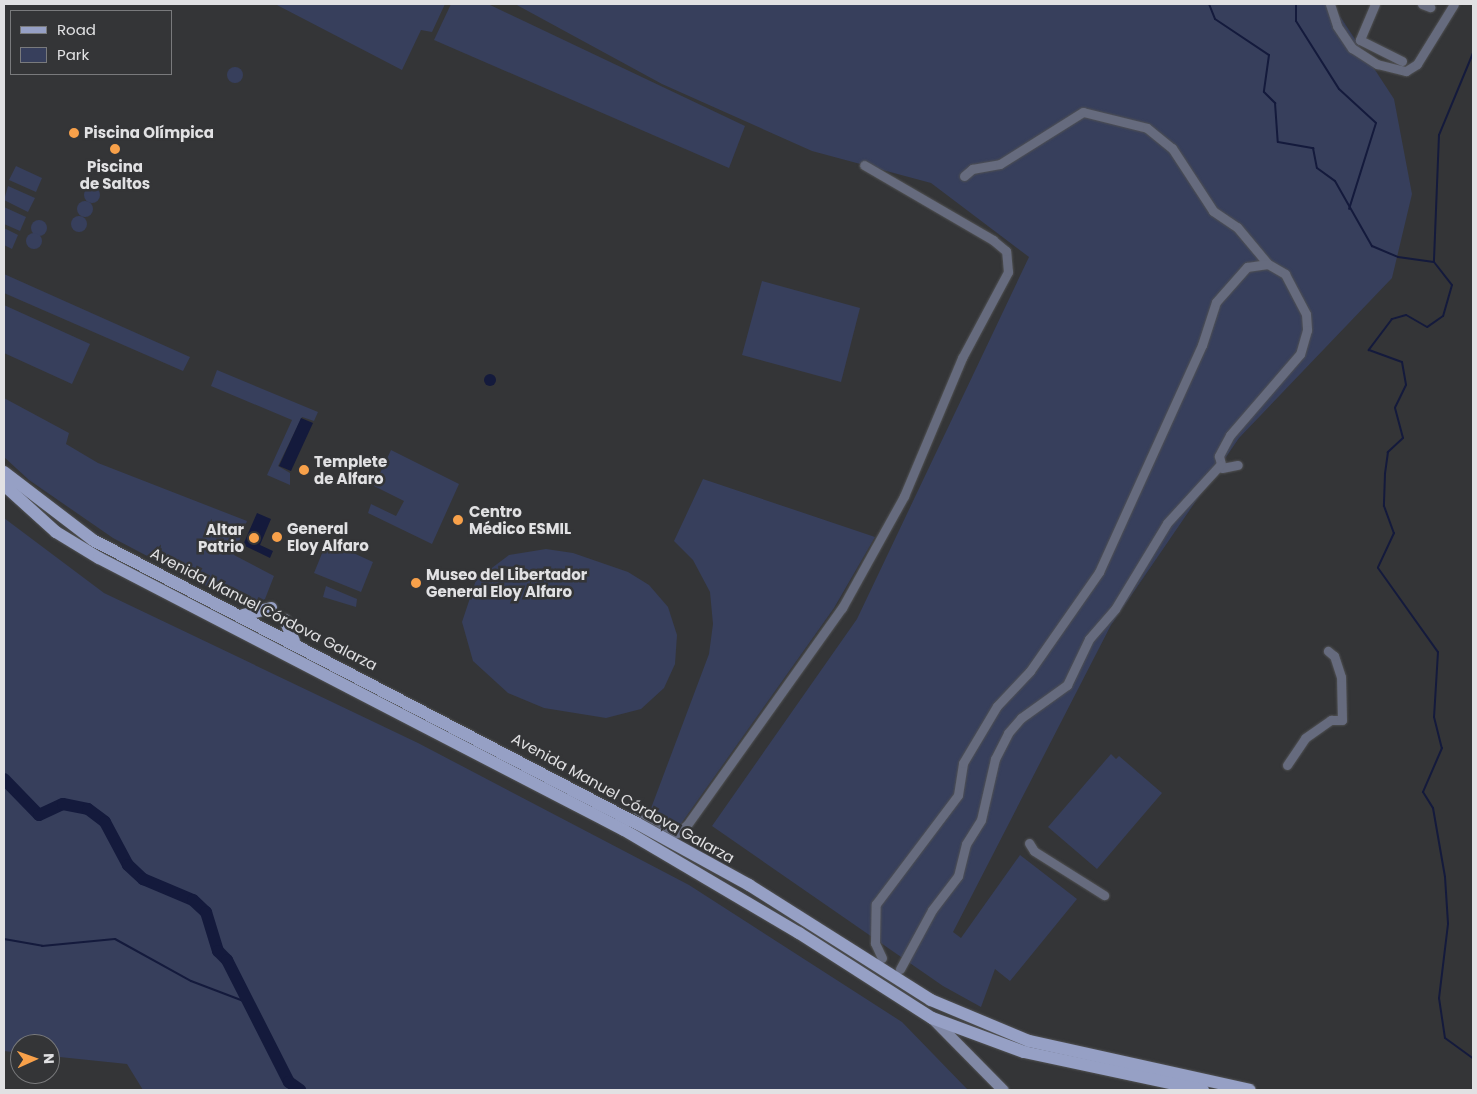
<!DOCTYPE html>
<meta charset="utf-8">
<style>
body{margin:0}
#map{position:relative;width:1477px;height:1094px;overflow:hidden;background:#343537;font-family:Poppins,sans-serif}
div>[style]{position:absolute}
.green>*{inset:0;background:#373f5c}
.round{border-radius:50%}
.water>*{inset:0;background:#141a3c}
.stream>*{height:2px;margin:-1px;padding:0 1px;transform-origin:1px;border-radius:1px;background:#141a3c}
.river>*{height:12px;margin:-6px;padding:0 6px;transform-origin:6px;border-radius:6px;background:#141a3c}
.roads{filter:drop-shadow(0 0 1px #505153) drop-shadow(0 0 1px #505153)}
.street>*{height:9px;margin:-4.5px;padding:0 4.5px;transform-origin:4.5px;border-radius:4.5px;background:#666b7e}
.secondary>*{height:11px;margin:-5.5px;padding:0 5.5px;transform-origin:5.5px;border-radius:5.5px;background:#8189a6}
.primary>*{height:12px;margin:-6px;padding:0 6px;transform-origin:6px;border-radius:6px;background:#96a0c5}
.dots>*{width:14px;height:14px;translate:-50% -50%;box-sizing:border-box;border:2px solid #343537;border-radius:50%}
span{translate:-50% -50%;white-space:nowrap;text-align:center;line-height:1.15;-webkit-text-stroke:5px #343537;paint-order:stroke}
.poi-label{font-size:15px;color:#e1e1e3;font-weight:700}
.left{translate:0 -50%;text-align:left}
.right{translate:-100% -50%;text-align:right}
.street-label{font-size:15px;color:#e1e1e3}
.frame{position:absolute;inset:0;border:5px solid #e1e1e3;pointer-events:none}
.legend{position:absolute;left:10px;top:10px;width:162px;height:65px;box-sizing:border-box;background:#343537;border:1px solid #797a7c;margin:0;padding:6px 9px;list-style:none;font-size:15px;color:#e1e1e3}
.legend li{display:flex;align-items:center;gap:10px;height:25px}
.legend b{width:25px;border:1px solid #797a7c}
.north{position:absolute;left:10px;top:1034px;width:50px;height:50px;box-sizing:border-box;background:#343537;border:1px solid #797a7c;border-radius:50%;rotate:88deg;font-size:14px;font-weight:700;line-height:20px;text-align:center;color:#e1e1e3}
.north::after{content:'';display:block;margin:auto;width:18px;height:22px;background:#f8a14a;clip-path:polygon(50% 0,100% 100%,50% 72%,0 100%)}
</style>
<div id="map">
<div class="green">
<div style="clip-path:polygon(275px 4px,445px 4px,432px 32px,421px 30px,402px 70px)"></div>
<div style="clip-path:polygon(451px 4px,488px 4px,745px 126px,729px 168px,434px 40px)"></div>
<div style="clip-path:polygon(515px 4px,1332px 4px,1394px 99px,1412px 194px,1392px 278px,1239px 438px,1111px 625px,953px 932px,961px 938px,1020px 855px,1077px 899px,1010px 981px,995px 969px,981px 1007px,943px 986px,712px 826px,857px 619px,1029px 257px,931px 183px,812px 151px,662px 84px)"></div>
<div class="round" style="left:227px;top:67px;width:16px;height:16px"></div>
<div style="clip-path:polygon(16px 166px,42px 178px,36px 192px,9px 180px)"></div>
<div style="clip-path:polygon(8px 186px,35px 198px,28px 212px,4px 200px)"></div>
<div class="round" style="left:84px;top:187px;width:16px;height:16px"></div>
<div class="round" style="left:77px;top:201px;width:16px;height:16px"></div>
<div style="clip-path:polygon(4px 207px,26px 217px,20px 231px,4px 224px)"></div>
<div class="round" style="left:71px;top:216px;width:16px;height:16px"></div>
<div class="round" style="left:31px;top:220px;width:16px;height:16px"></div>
<div style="clip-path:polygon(4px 228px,18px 235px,12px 249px,4px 245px)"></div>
<div class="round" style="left:26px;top:233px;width:16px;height:16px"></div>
<div style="clip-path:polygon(4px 274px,190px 357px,183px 371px,4px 293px)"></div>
<div style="clip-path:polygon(762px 281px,860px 308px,841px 382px,742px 355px)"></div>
<div style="clip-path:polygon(4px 305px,90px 344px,72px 384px,4px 353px)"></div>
<div style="clip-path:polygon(217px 370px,318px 412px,314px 421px,302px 417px,278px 466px,290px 473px,290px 485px,267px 475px,292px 420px,211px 386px)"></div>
<div style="clip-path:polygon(4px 398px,69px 433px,66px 444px,98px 463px,247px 521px,234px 555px,274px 576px,265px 599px,253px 607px,245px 605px,170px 568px,113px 538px,29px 480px,4px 457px)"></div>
<div style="clip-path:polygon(391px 450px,459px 484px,432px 544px,368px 513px,371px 504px,396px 516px,404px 501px,374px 486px)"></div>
<div style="clip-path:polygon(703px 479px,875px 537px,834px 608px,678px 828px,650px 811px,709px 654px,713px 624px,710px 592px,693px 560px,674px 541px)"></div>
<div style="clip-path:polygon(4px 518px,104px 593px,418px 743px,689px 885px,902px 1022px,968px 1090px,143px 1090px,127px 1064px,50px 1056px,50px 1044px,20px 1044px,20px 1053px,4px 1051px)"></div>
<div style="clip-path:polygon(327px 541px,373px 562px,361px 592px,314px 573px)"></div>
<div style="clip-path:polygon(546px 549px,573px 553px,628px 572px,649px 585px,668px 607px,677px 635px,675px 664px,664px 688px,641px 709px,606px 718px,544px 708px,508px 693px,473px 661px,462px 622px,476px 580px,509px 555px)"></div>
<div style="clip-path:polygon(326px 586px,357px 599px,356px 607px,323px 597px)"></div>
<div style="clip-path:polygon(1111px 754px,1116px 759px,1119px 756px,1162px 793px,1097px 869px,1048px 827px)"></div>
</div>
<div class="water">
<div class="round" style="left:484px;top:374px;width:12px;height:12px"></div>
<div style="clip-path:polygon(301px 418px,313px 423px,291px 471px,279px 466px)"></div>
<div style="clip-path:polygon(257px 513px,271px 519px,260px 545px,273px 551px,270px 558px,243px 545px)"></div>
</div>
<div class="stream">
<div style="left:1209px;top:4px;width:16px;rotate:68deg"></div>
<div style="left:1215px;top:19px;width:65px;rotate:33.7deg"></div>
<div style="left:1269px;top:55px;width:37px;rotate:98deg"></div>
<div style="left:1264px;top:92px;width:16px;rotate:45deg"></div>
<div style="left:1275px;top:103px;width:39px;rotate:86deg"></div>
<div style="left:1278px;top:142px;width:36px;rotate:10deg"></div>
<div style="left:1313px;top:148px;width:20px;rotate:79deg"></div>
<div style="left:1317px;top:168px;width:22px;rotate:36deg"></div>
<div style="left:1335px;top:181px;width:75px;rotate:60.4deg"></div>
<div style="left:1372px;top:246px;width:28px;rotate:23deg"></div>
<div style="left:1398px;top:257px;width:36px;rotate:8deg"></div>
<div style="left:1296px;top:4px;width:17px;rotate:90deg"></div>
<div style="left:1296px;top:21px;width:80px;rotate:57.7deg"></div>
<div style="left:1339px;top:89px;width:50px;rotate:42.6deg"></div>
<div style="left:1376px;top:123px;width:90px;rotate:107.4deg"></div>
<div style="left:1473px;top:53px;width:89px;rotate:112.5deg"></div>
<div style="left:1439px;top:135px;width:127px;rotate:92.3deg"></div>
<div style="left:1434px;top:262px;width:29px;rotate:52deg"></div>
<div style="left:1452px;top:285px;width:32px;rotate:106deg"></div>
<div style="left:1443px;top:316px;width:19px;rotate:145deg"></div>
<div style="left:1427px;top:327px;width:24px;rotate:-150deg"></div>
<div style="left:1406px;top:315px;width:15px;rotate:164deg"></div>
<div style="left:1392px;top:319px;width:39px;rotate:127deg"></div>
<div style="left:1369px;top:350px;width:35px;rotate:20deg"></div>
<div style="left:1402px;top:362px;width:23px;rotate:80deg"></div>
<div style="left:1406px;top:385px;width:25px;rotate:116deg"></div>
<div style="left:1395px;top:408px;width:31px;rotate:75deg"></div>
<div style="left:1403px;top:438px;width:21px;rotate:137deg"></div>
<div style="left:1388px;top:452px;width:22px;rotate:98deg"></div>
<div style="left:1385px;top:474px;width:32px;rotate:92deg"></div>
<div style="left:1384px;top:506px;width:29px;rotate:70deg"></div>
<div style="left:1394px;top:533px;width:38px;rotate:115deg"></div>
<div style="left:1378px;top:568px;width:103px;rotate:54.5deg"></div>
<div style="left:1438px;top:652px;width:65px;rotate:93.5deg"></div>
<div style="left:1434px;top:717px;width:32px;rotate:76deg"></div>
<div style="left:1442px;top:748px;width:48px;rotate:113.4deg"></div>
<div style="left:1423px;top:792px;width:19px;rotate:58deg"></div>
<div style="left:1433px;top:808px;width:70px;rotate:80.1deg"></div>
<div style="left:1445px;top:877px;width:47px;rotate:86.3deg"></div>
<div style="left:1448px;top:924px;width:75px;rotate:96.9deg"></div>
<div style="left:1439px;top:998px;width:40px;rotate:81.5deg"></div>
<div style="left:1445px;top:1038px;width:34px;rotate:36deg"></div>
<div style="left:4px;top:939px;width:39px;rotate:10deg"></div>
<div style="left:42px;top:946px;width:73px;rotate:-5.5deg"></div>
<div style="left:115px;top:939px;width:87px;rotate:28.9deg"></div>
<div style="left:191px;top:981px;width:59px;rotate:20.9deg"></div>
</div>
<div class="river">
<div style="left:4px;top:779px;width:50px;rotate:45.8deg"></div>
<div style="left:39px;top:815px;width:26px;rotate:-25deg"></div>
<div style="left:63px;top:804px;width:25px;rotate:11deg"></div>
<div style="left:88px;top:809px;width:21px;rotate:37deg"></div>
<div style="left:105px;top:822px;width:49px;rotate:61.9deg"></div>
<div style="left:128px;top:865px;width:21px;rotate:43deg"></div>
<div style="left:143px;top:879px;width:54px;rotate:22.8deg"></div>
<div style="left:193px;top:900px;width:18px;rotate:43deg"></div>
<div style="left:206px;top:912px;width:41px;rotate:72.9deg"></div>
<div style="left:218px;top:951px;width:13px;rotate:45deg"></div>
<div style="left:227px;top:960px;width:137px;rotate:63.1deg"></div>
<div style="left:289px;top:1082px;width:14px;rotate:36deg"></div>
</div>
<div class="roads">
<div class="street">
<div style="left:1330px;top:4px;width:23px;rotate:72deg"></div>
<div style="left:1337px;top:26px;width:27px;rotate:56deg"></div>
<div style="left:1352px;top:48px;width:30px;rotate:33deg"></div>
<div style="left:1377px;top:64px;width:30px;rotate:14deg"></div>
<div style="left:1406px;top:71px;width:13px;rotate:-32deg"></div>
<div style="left:1417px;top:64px;width:70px;rotate:-58.3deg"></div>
<div style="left:1375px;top:4px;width:39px;rotate:113deg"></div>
<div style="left:1360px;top:40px;width:47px;rotate:26.6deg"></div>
<div style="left:1422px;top:4px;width:9px;rotate:21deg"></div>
<div style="left:964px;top:176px;width:11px;rotate:-41deg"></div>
<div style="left:972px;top:169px;width:28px;rotate:-10deg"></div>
<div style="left:1000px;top:164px;width:98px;rotate:-32.1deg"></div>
<div style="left:1083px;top:112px;width:66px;rotate:14deg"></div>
<div style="left:1147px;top:128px;width:32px;rotate:39deg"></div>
<div style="left:1172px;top:148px;width:75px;rotate:56.9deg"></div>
<div style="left:1213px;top:211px;width:29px;rotate:34deg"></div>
<div style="left:1237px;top:227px;width:48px;rotate:50deg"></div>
<div style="left:1268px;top:264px;width:20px;rotate:30deg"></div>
<div style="left:1285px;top:274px;width:45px;rotate:62.3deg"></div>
<div style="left:1306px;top:314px;width:16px;rotate:86deg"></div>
<div style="left:1307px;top:330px;width:25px;rotate:106deg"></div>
<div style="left:1300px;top:354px;width:107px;rotate:130.8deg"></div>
<div style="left:1230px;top:435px;width:24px;rotate:118deg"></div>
<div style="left:1219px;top:456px;width:12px;rotate:76deg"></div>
<div style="left:1222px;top:468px;width:16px;rotate:-11deg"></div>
<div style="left:1287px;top:765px;width:32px;rotate:-56deg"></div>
<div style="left:1305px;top:738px;width:32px;rotate:-35deg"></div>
<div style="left:1331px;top:720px;width:11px"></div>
<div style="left:1342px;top:720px;width:43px;rotate:-91.3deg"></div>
<div style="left:1341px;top:677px;width:22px;rotate:-108deg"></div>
<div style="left:1334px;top:656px;width:8px;rotate:-140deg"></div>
<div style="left:637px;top:810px;width:46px;rotate:29.9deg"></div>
<div style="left:677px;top:833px;width:13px;rotate:-39deg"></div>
<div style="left:687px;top:825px;width:267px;rotate:-54.5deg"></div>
<div style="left:842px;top:608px;width:128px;rotate:-61deg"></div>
<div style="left:904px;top:496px;width:150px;rotate:-67.2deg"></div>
<div style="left:962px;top:358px;width:98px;rotate:-61.9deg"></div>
<div style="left:1008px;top:272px;width:21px;rotate:-95deg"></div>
<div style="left:1006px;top:251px;width:17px;rotate:-140deg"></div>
<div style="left:993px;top:240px;width:149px;rotate:-149.8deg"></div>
<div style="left:1029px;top:843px;width:9px;rotate:58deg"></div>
<div style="left:1034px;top:851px;width:83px;rotate:32.2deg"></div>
<div style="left:882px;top:958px;width:17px;rotate:-115deg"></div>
<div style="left:875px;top:943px;width:39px;rotate:-89deg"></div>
<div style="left:876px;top:904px;width:136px;rotate:-53deg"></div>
<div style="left:958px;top:795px;width:32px;rotate:-81deg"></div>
<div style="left:963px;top:763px;width:66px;rotate:-59.2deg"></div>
<div style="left:997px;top:706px;width:48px;rotate:-46.7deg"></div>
<div style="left:1030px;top:671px;width:121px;rotate:-55.1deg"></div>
<div style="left:1099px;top:572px;width:249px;rotate:-65.6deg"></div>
<div style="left:1202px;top:345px;width:45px;rotate:-72deg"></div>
<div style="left:1216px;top:302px;width:47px;rotate:-48.5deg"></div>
<div style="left:1247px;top:267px;width:21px;rotate:-8deg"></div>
<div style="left:900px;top:969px;width:67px;rotate:-61.5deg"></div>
<div style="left:932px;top:910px;width:43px;rotate:-52.6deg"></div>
<div style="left:958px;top:876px;width:33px;rotate:-76deg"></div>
<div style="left:966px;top:844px;width:28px;rotate:-58deg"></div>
<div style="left:981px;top:820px;width:63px;rotate:-77.1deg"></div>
<div style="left:995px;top:759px;width:29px;rotate:-63deg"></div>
<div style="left:1008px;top:733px;width:20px;rotate:-49deg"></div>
<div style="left:1021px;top:718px;width:57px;rotate:-35.7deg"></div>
<div style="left:1067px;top:685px;width:51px;rotate:-64.4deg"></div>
<div style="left:1089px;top:639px;width:40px;rotate:-49deg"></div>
<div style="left:1115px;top:609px;width:100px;rotate:-58.8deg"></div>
<div style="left:1167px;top:523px;width:79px;rotate:-47.6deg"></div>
</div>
<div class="secondary">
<div style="left:932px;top:1018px;width:101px;rotate:45.4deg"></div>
</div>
<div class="primary">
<div style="left:4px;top:472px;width:112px;rotate:37.4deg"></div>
<div style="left:93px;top:540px;width:615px;rotate:27.52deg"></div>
<div style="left:638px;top:824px;width:127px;rotate:28.8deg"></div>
<div style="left:749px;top:885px;width:215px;rotate:32.3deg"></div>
<div style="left:931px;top:1000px;width:106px;rotate:22.7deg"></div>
<div style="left:1029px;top:1041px;width:226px;rotate:12.5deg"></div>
<div style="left:4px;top:485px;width:70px;rotate:42.1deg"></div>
<div style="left:56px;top:532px;width:50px;rotate:31.2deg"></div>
<div style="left:99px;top:558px;width:591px;rotate:27.39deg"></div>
<div style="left:624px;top:830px;width:203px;rotate:30.5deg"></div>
<div style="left:799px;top:933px;width:158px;rotate:32.6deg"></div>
<div style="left:932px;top:1018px;width:98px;rotate:20.3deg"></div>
<div style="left:1024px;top:1052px;width:183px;rotate:12deg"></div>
<div style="left:243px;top:615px;width:29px;rotate:-14deg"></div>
<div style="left:285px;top:620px;width:23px;rotate:67deg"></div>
</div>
</div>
<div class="dots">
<div style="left:74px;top:133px;background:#f8a14a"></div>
<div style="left:115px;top:149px;background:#f8a14a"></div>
<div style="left:304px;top:470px;background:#f8a14a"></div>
<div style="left:458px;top:520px;background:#f8a14a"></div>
<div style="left:277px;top:537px;background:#f8a14a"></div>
<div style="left:254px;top:538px;background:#f8a14a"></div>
<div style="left:416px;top:583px;background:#f8a14a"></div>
</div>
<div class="poi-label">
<span class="left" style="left:84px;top:133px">Piscina Olímpica</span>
<span style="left:115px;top:175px">Piscina<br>de Saltos</span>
<span class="left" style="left:314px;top:470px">Templete<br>de Alfaro</span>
<span class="left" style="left:469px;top:520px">Centro<br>Médico ESMIL</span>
<span class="left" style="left:287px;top:537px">General<br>Eloy Alfaro</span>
<span class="right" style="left:244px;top:538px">Altar<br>Patrio</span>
<span class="left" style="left:426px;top:583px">Museo del Libertador<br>General Eloy Alfaro</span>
</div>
<div class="street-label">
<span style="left:264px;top:609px;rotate:27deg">Avenida Manuel Córdova Galarza</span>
<span style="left:623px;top:798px;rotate:29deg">Avenida Manuel Córdova Galarza</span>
</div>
<div class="frame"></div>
<ul class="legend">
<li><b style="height:6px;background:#96a0c5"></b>Road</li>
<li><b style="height:14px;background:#373f5c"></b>Park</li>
</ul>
<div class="north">N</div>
</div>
